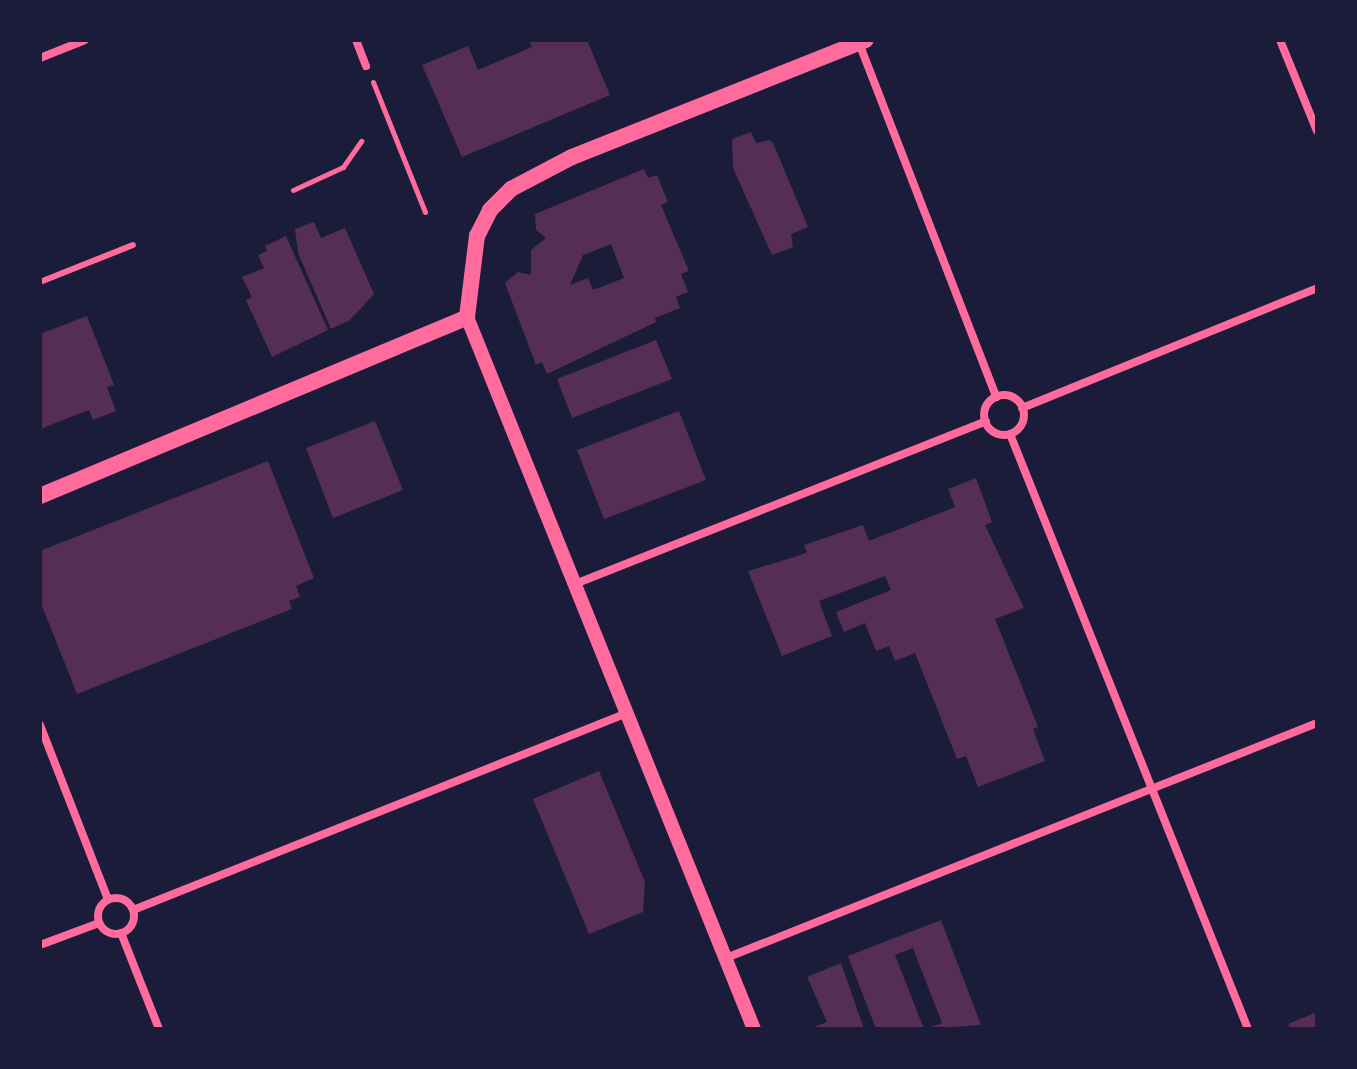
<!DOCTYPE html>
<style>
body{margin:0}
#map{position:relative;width:1357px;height:1069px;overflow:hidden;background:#1b1b3a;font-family:Poppins,sans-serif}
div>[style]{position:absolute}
.building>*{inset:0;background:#542f53}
.path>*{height:5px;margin:-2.5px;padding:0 2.5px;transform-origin:2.5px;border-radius:2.5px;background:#ff6b9d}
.service>*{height:6px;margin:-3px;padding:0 3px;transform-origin:3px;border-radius:3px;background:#ff6b9d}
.minor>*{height:8px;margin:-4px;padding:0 4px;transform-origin:4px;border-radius:4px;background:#ff6b9d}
.minor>.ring{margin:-4px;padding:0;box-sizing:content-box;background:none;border:8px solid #ff6b9d;border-radius:50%}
.tertiary>*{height:14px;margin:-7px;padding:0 7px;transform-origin:7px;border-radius:7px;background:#ff6b9d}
.secondary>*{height:16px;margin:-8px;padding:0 8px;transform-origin:8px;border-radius:8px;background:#ff6b9d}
span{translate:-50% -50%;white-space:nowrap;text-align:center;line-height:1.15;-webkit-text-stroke:6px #1b1b3a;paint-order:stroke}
.frame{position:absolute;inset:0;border:42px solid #1b1b3a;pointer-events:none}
</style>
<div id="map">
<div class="building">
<div style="clip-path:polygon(529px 40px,587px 40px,610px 95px,462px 157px,422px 65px,468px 46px,478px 70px,532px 47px)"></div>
<div style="clip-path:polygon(751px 132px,756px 143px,770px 140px,774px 145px,808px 227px,791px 234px,793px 247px,772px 255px,733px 168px,732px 139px)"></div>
<div style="clip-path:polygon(evenodd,644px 169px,648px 178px,657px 175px,668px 202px,661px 205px,689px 271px,681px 274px,688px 292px,676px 297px,680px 308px,655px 318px,656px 322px,547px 374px,542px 362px,536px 365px,505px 283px,518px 272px,531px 275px,531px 250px,546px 238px,536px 230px,535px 214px,644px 169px,611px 244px,624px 278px,593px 290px,588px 278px,570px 285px,583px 255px,611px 244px)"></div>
<div style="clip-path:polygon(314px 222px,321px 238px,345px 228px,374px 294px,350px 320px,331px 329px,298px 253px,295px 229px)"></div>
<div style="clip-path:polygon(286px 236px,328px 330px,272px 357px,246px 300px,252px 297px,242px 277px,264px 268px,258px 255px,267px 251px,265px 246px)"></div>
<div style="clip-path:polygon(87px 316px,114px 385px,107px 387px,116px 411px,93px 420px,89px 410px,40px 429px,40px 334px)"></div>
<div style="clip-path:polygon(656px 340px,672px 379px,572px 418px,557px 379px)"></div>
<div style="clip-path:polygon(679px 411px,706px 480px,604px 519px,577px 450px)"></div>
<div style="clip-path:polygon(375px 421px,403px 490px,333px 518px,306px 448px)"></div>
<div style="clip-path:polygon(268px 461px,314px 578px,296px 586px,300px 597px,289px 601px,292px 609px,77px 694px,40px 601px,40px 551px)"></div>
<div style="clip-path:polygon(976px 478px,992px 522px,985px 525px,1024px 608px,995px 619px,1038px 727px,1033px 729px,1045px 761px,978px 787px,966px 756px,957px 759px,915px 653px,895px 661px,889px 646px,876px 651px,865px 623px,844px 632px,836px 612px,891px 590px,885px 576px,819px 601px,832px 636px,782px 656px,748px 571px,801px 555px,807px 552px,804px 545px,863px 525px,869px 541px,955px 507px,948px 489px)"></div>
<div style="clip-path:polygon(599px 771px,645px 882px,643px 912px,589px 934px,533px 799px)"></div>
<div style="clip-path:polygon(941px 920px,981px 1025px,926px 1029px,942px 1023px,913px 948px,895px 955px,924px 1029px,876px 1029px,848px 956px)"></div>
<div style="clip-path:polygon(841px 963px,864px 1029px,808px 1029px,827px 1022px,807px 977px)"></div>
<div style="clip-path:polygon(1317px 1012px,1317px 1029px,1290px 1029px,1288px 1024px)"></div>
</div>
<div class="path">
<div style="left:373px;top:82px;width:140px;rotate:68.2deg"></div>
<div style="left:293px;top:190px;width:55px;rotate:-24.7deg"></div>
<div style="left:343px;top:167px;width:32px;rotate:-55deg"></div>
</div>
<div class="service">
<div style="left:40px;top:282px;width:100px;rotate:-21.7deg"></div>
</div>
<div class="minor">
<div style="left:356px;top:40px;width:28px;rotate:69deg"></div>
<div style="left:1280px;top:40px;width:98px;rotate:67.9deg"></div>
<div style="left:859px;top:43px;width:380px;rotate:68.8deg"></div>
<div style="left:40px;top:58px;width:48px;rotate:-21.8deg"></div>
<div class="ring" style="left:984px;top:395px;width:32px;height:32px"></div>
<div style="left:1022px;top:408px;width:318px;rotate:-22.1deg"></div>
<div style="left:1010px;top:434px;width:641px;rotate:68.2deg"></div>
<div style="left:575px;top:584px;width:442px;rotate:-21.6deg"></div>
<div style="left:40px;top:725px;width:187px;rotate:68.7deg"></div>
<div class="ring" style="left:98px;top:898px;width:28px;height:28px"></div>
<div style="left:133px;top:910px;width:532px;rotate:-21.74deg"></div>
<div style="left:121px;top:933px;width:103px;rotate:68.4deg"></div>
<div style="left:40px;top:945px;width:63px;rotate:-20.4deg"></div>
<div style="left:726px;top:958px;width:636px;rotate:-21.68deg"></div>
</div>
<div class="tertiary">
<div style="left:467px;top:317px;width:768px;rotate:68.05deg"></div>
</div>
<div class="secondary">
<div style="left:40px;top:496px;width:463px;rotate:-22.7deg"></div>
<div style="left:467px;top:317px;width:82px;rotate:-83deg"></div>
<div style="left:477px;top:236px;width:29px;rotate:-63deg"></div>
<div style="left:490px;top:210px;width:30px;rotate:-45deg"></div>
<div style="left:511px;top:189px;width:69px;rotate:-27.7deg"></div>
<div style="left:572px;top:157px;width:316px;rotate:-21.7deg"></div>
</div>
<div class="frame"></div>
</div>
